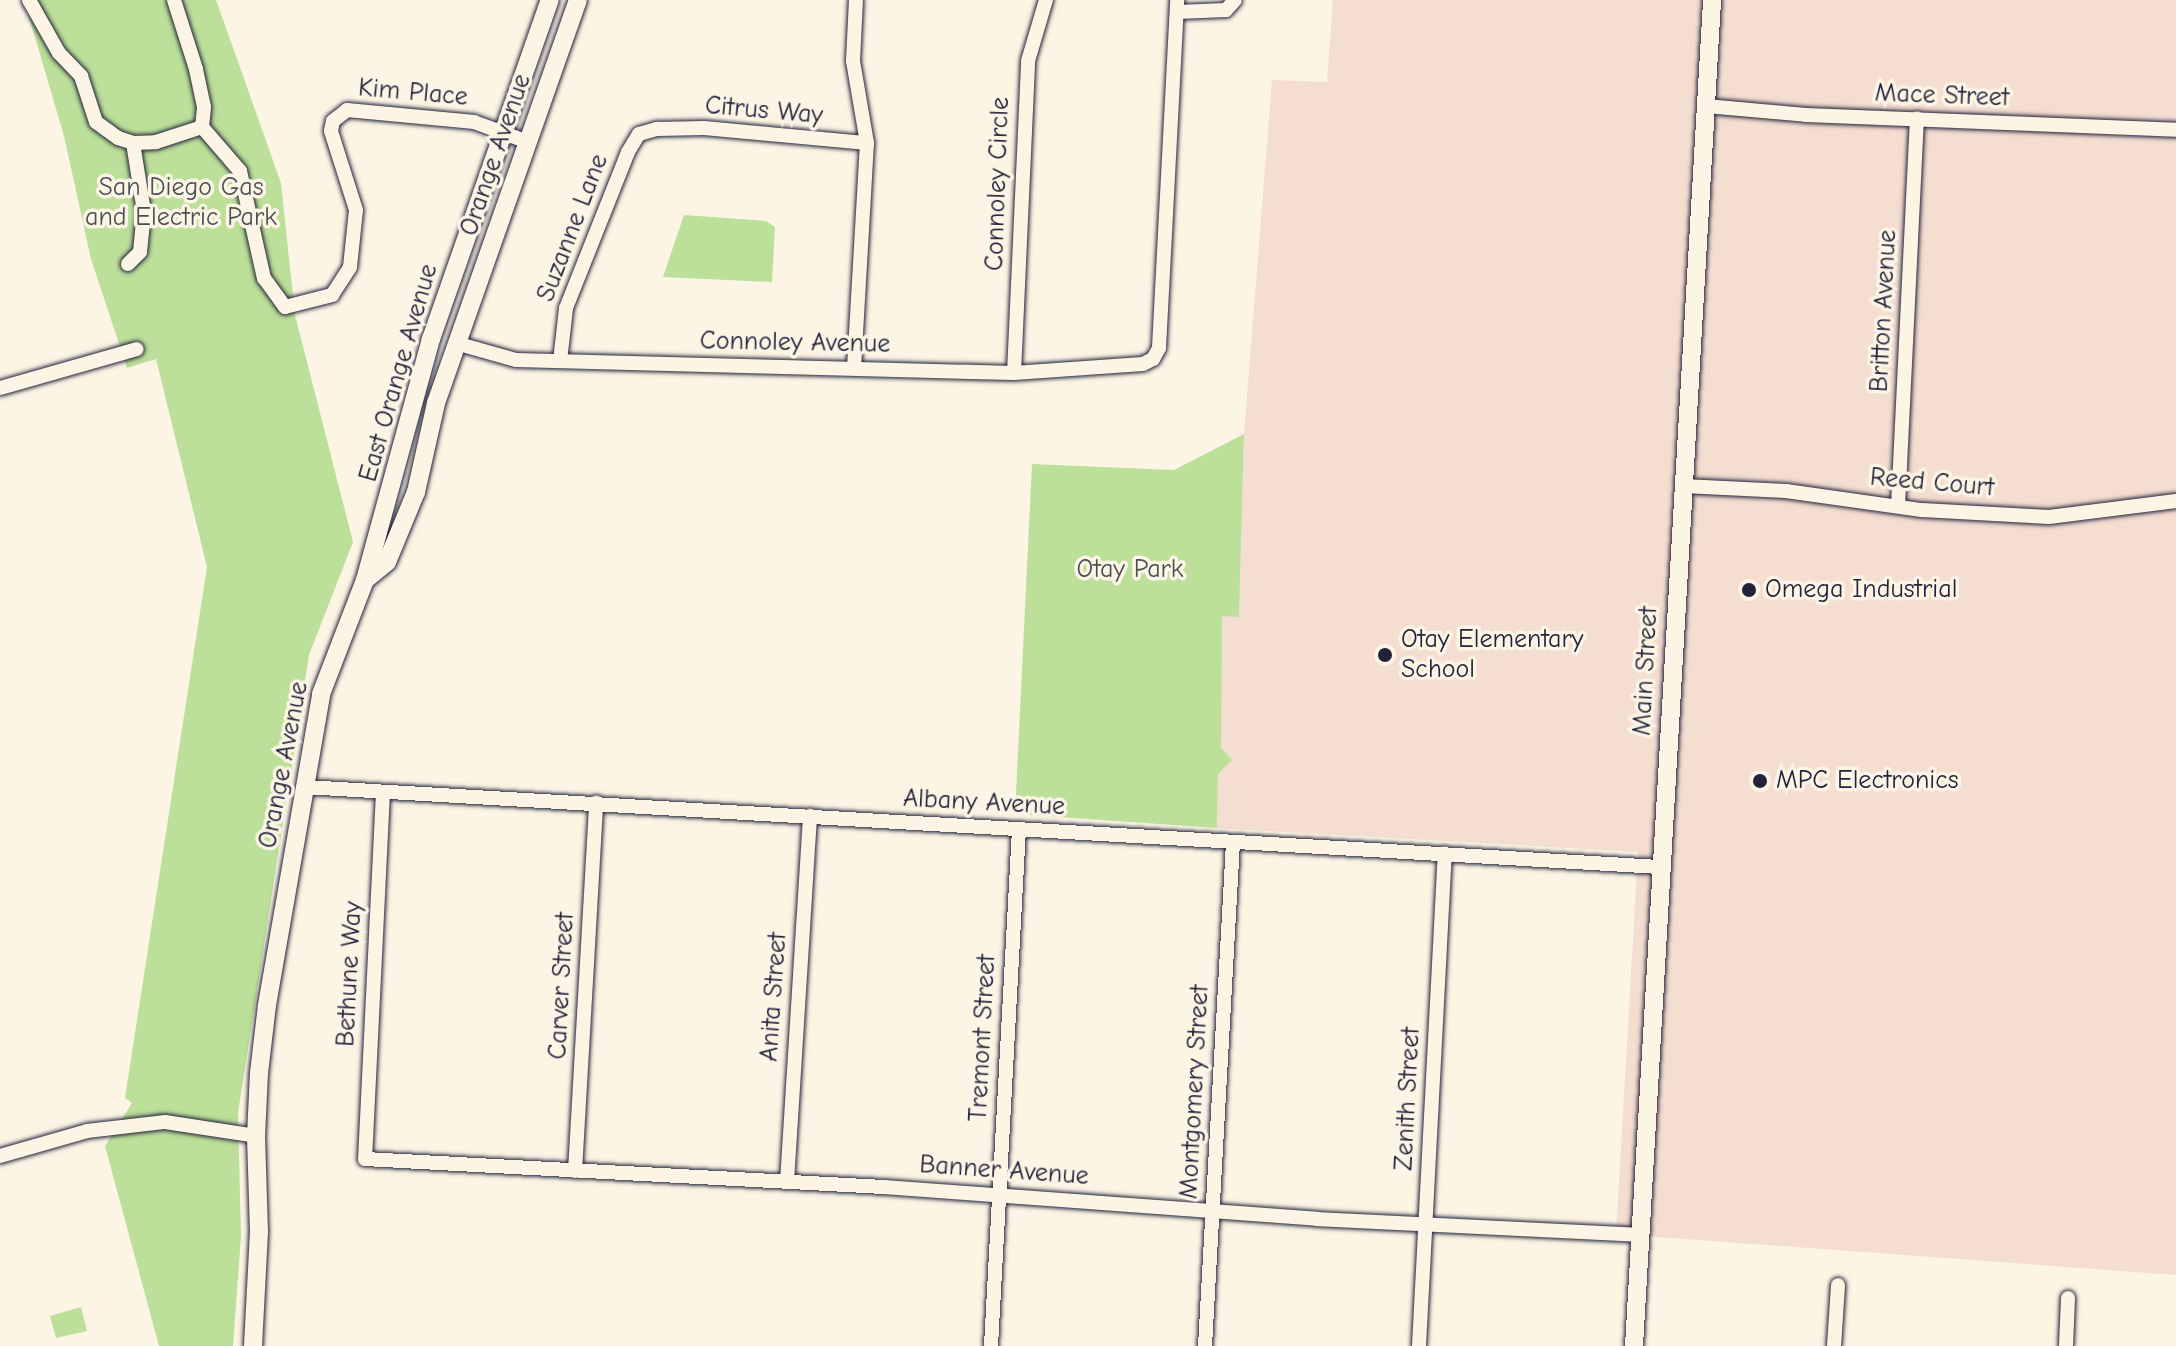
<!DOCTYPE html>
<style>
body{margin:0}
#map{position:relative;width:2176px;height:1346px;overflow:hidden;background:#fcf5e5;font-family:"Comic Neue",sans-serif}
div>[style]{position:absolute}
.built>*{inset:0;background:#f4ddd1}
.green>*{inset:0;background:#bcdf99}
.roads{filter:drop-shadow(0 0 2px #22223b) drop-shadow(0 0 2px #22223b)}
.minor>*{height:14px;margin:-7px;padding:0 7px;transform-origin:7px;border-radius:7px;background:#fcf5e5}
.major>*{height:18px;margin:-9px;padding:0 9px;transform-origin:9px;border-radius:9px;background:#fcf5e5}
.dots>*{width:22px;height:22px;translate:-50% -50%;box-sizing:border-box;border:4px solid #fcf5e5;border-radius:50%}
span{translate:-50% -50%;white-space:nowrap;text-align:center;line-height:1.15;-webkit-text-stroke:7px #fcf5e5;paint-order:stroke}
.street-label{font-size:26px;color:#22223b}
.park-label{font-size:26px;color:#485152}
.poi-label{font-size:26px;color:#22223b}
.left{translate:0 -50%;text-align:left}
</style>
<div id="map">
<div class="built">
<div style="clip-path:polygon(1333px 0,2176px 0,2176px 1275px,1616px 1234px,1638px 852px,1217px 828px,1222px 616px,1239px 616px,1244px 434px,1272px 80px,1327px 82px)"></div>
</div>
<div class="green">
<div style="clip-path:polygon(24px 0,216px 0,281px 183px,295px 315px,353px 542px,309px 655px,238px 1113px,241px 1236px,233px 1346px,159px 1346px,105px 1146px,132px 1103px,125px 1098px,207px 567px,156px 359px,127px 368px,91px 259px,64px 136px)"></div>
<div style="clip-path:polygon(684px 215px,766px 221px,775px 227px,772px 282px,663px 277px)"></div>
<div style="clip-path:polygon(1244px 434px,1239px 617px,1222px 616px,1221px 748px,1232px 760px,1218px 774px,1217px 828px,1015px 814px,1032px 464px,1174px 470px)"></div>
<div style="clip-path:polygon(81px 1307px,87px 1331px,56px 1338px,50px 1316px)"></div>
</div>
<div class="roads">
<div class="minor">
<div style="left:29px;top:0;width:61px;rotate:60.5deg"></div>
<div style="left:59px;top:53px;width:32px;rotate:46deg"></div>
<div style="left:81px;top:76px;width:48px;rotate:71.9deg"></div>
<div style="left:96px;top:122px;width:27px;rotate:36deg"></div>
<div style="left:118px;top:138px;width:16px;rotate:18deg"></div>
<div style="left:133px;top:143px;width:70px;rotate:80.9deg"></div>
<div style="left:144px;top:212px;width:40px;rotate:95.7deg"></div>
<div style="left:140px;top:252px;width:17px;rotate:135deg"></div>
<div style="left:1177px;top:12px;width:49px;rotate:-2.3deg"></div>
<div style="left:1226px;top:10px;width:13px;rotate:-48deg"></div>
<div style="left:1706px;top:106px;width:100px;rotate:5.1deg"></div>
<div style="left:1806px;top:115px;width:370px;rotate:2.3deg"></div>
<div style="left:202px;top:127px;width:58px;rotate:49.2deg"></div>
<div style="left:240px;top:171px;width:110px;rotate:77.4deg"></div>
<div style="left:264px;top:278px;width:36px;rotate:54deg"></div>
<div style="left:285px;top:307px;width:49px;rotate:-14.3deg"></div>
<div style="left:332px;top:295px;width:33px;rotate:-57deg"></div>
<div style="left:350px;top:267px;width:57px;rotate:-84deg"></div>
<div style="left:356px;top:210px;width:83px;rotate:-107.6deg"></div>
<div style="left:331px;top:131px;width:10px;rotate:-79deg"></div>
<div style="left:333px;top:121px;width:18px;rotate:-38deg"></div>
<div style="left:347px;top:110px;width:128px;rotate:5.4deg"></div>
<div style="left:474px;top:122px;width:58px;rotate:20.3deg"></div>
<div style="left:133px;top:143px;width:23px;rotate:-2deg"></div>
<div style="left:156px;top:142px;width:48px;rotate:-18.1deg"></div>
<div style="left:202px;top:127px;width:20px;rotate:-84deg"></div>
<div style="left:204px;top:107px;width:39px;rotate:-102deg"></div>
<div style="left:196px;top:69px;width:72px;rotate:-107.7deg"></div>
<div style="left:459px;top:344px;width:59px;rotate:15.7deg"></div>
<div style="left:516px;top:360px;width:498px;rotate:1.5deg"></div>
<div style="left:1014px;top:373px;width:129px;rotate:-4deg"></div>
<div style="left:1143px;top:364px;width:11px;rotate:-27deg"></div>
<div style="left:1153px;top:359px;width:13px;rotate:-61deg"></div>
<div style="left:1159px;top:348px;width:348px;rotate:-87deg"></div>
<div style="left:560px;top:361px;width:53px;rotate:-83.5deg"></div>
<div style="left:566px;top:308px;width:168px;rotate:-68.3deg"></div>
<div style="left:628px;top:152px;width:21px;rotate:-59deg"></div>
<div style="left:639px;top:134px;width:19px;rotate:-16deg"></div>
<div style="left:657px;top:129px;width:47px;rotate:-1.2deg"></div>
<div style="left:704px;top:128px;width:164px;rotate:5.3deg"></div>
<div style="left:854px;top:368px;width:225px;rotate:-86.7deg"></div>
<div style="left:867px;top:143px;width:83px;rotate:-99.7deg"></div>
<div style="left:853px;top:61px;width:61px;rotate:-87.2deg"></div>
<div style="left:1014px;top:373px;width:312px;rotate:-87.4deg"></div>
<div style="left:1028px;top:61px;width:64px;rotate:-73.6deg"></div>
<div style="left:0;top:388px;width:142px;rotate:-15.9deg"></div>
<div style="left:1683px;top:486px;width:103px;rotate:2.8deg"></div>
<div style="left:1786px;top:491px;width:137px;rotate:8deg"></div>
<div style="left:1922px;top:510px;width:127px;rotate:3.2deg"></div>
<div style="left:2049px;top:517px;width:128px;rotate:-7.2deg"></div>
<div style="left:1898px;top:506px;width:388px;rotate:-87.2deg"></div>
<div style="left:305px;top:787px;width:1358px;rotate:3.38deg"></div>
<div style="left:383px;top:792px;width:367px;rotate:92.8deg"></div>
<div style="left:365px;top:1159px;width:520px;rotate:3.09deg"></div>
<div style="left:884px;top:1187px;width:434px;rotate:4.2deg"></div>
<div style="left:1317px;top:1219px;width:324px;rotate:2.8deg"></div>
<div style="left:0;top:1156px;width:91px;rotate:-16deg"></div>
<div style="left:87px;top:1131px;width:79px;rotate:-6.6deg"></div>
<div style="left:165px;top:1122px;width:92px;rotate:8.7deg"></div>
<div style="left:575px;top:1171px;width:369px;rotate:-86.7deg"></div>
<div style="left:787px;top:1182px;width:367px;rotate:-86.4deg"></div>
<div style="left:991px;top:1346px;width:518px;rotate:-86.9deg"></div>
<div style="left:1205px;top:1346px;width:505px;rotate:-86.82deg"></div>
<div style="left:1419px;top:1346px;width:493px;rotate:-87deg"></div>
<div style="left:1834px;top:1346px;width:61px;rotate:-86.2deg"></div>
<div style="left:2066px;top:1346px;width:48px;rotate:-87.6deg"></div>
</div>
<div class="major">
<div style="left:365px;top:580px;width:250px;rotate:-74.7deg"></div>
<div style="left:431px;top:339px;width:359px;rotate:-70.7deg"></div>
<div style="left:253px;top:1346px;width:114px;rotate:-87deg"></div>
<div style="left:259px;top:1232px;width:96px;rotate:-91.8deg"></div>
<div style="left:256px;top:1136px;width:63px;rotate:-87.3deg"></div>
<div style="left:259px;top:1073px;width:68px;rotate:-83.3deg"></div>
<div style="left:267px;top:1005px;width:316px;rotate:-80.1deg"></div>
<div style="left:321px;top:694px;width:122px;rotate:-68.9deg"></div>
<div style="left:365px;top:580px;width:28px;rotate:-39deg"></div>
<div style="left:387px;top:562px;width:76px;rotate:-67.5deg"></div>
<div style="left:416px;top:492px;width:91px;rotate:-77.3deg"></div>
<div style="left:436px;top:403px;width:427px;rotate:-70.6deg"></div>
<div style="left:1634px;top:1346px;width:1348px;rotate:-86.68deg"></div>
</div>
</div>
<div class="dots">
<div style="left:1749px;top:590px;background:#22223b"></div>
<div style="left:1385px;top:655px;background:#22223b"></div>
<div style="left:1760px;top:781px;background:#22223b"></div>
</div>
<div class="street-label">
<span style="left:413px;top:93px;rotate:5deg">Kim Place</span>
<span style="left:1942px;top:96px;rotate:2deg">Mace Street</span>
<span style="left:764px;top:111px;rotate:5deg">Citrus Way</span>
<span style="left:496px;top:155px;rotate:-71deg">Orange Avenue</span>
<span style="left:998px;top:184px;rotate:-88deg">Connoley Circle</span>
<span style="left:573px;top:228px;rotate:-69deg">Suzanne Lane</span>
<span style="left:1884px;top:311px;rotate:-87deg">Britton Avenue</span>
<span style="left:795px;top:343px;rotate:1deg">Connoley Avenue</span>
<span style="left:399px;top:373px;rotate:-74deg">East Orange Avenue</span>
<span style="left:1932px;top:483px;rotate:5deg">Reed Court</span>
<span style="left:1646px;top:671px;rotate:-87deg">Main Street</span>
<span style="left:284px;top:765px;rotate:-79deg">Orange Avenue</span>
<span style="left:984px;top:803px;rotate:3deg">Albany Avenue</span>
<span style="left:350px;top:974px;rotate:-87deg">Bethune Way</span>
<span style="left:562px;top:986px;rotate:-87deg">Carver Street</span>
<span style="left:774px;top:997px;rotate:-86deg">Anita Street</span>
<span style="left:983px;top:1038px;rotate:-87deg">Tremont Street</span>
<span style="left:1195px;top:1092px;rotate:-87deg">Montgomery Street</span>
<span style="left:1408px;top:1099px;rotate:-87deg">Zenith Street</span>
<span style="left:1004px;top:1171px;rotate:4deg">Banner Avenue</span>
</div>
<div class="park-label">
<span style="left:181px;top:203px">San Diego Gas<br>and Electric Park</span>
<span style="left:1130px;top:570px">Otay Park</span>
</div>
<div class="poi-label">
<span class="left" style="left:1765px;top:590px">Omega Industrial</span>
<span class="left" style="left:1401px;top:655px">Otay Elementary<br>School</span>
<span class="left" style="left:1776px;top:781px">MPC Electronics</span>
</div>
</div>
